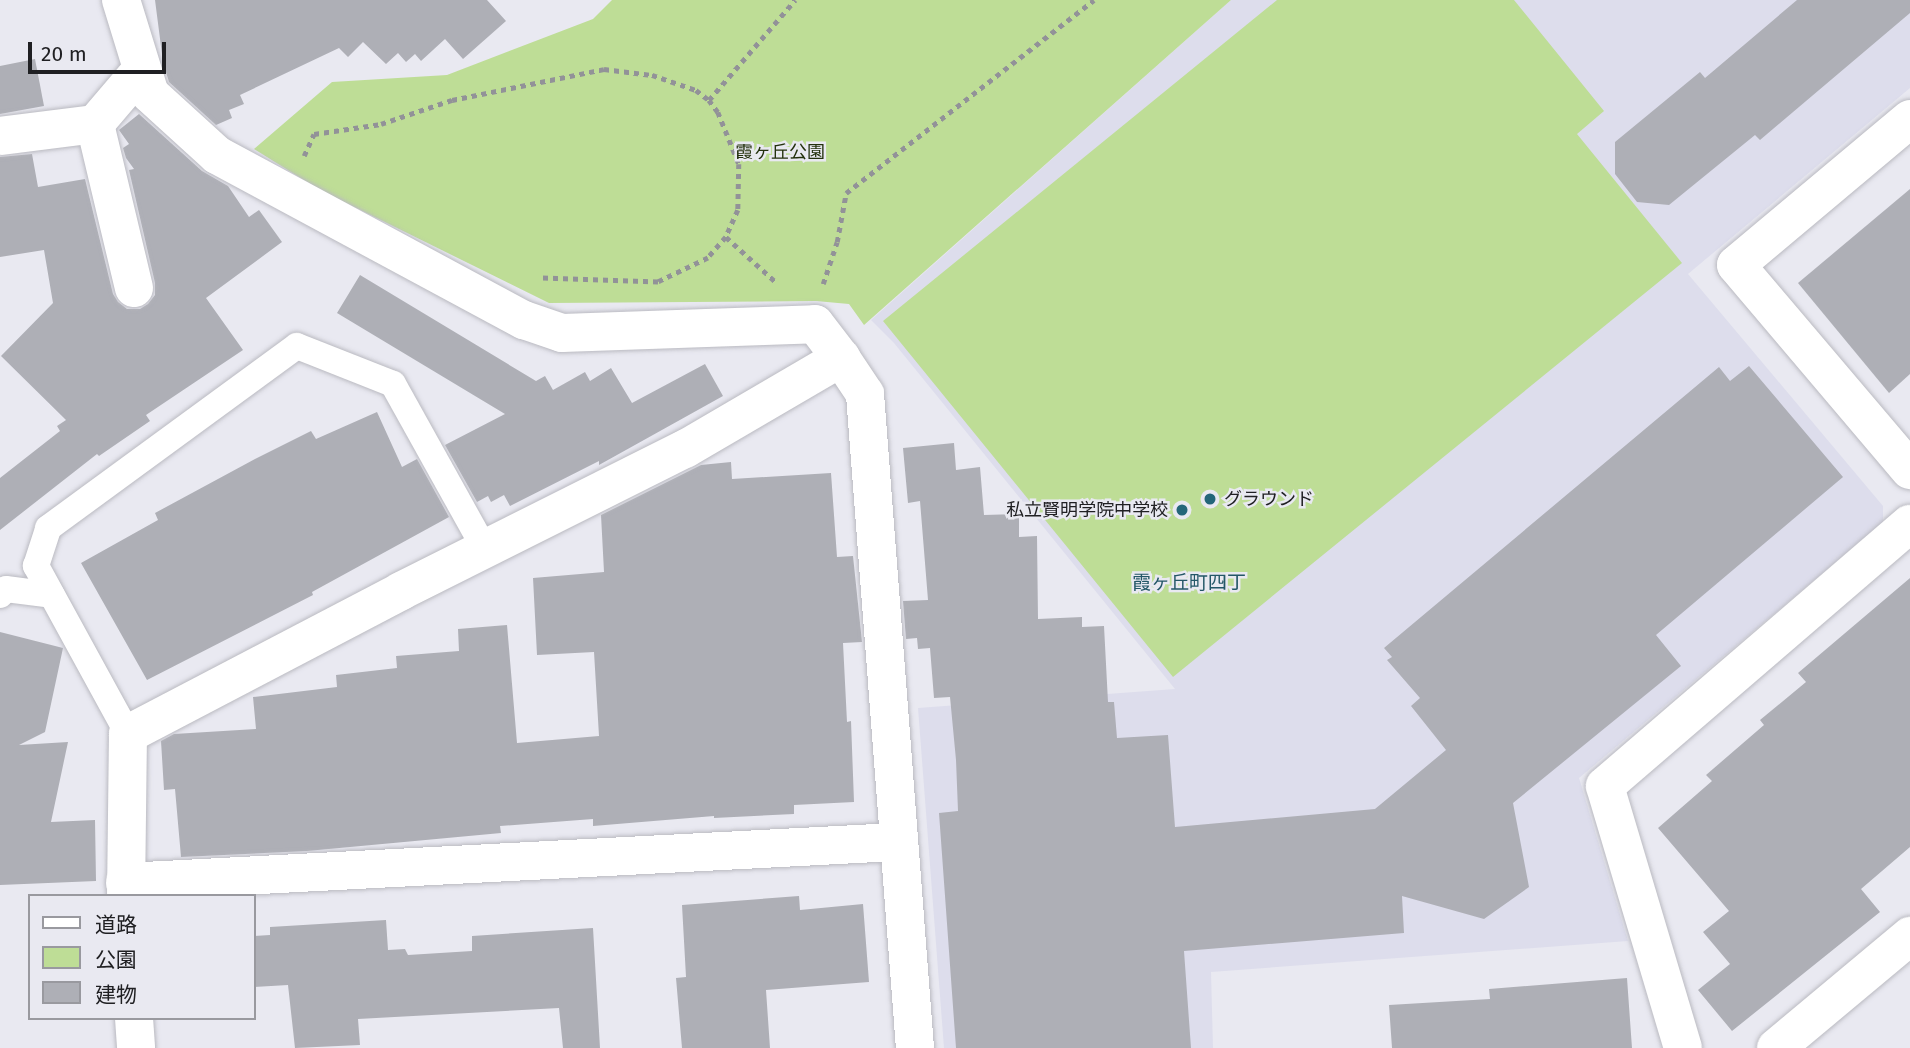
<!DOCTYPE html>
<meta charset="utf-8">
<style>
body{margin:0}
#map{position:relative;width:1910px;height:1048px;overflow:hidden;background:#e9e9f1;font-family:"Fira Sans","Noto Sans JP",sans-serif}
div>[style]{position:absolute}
.built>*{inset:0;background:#ddddec}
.green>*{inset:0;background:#bedd96}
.building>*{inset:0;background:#aeafb6}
.path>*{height:4.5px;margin-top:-2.25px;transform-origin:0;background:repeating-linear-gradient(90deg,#929298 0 5px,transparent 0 10px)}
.roads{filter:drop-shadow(0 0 2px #babac1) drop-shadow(0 0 2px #babac1)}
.service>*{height:26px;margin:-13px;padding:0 13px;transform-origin:13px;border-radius:13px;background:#fff}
.minor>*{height:38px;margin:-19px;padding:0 19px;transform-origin:19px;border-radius:19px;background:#fff}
.dots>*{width:19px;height:19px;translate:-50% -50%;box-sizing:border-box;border:4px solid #e9e9f1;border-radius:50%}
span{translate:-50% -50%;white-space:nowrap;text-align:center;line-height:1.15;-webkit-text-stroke:5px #e9e9f1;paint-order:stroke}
.park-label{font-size:18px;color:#23310d}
.poi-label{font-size:18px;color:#202023}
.left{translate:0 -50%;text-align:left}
.right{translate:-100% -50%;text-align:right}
.neighbourhood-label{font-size:19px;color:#245767}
.legend{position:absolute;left:28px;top:894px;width:228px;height:126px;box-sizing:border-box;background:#e9e9f1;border:2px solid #99999f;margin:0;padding:9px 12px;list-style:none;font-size:21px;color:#202023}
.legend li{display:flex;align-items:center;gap:14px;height:35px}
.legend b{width:35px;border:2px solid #99999f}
.scale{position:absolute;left:28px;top:42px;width:138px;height:32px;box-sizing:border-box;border:4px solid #202023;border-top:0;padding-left:9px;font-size:21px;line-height:24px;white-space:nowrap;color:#202023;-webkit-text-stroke:5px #e9e9f1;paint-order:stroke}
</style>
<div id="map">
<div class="built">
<div style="clip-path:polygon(1231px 0,1910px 0,1910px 88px,1688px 274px,1883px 506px,1883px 522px,1579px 778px,1628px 941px,1211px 972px,1213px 1048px,944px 1048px,918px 708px,1175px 689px,894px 343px,871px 320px)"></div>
</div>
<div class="green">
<div style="clip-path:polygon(612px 0,1231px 0,864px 325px,849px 304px,816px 301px,549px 303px,320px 190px,254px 149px,332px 82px,447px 75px,593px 19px)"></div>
<div style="clip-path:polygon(1277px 0,1514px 0,1604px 111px,1577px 134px,1682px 263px,1173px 677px,883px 321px)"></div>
</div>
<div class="building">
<div style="clip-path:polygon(155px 0,487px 0,506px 21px,463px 59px,445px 39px,421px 61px,415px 54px,406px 62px,398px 53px,386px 64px,363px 42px,348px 57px,339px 48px,240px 95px,244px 104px,229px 110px,232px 118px,216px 125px,169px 82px,163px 62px)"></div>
<div style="clip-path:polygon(1797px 0,1910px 0,1910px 13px,1760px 140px,1755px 135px,1669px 205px,1637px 202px,1615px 174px,1615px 142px,1700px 72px,1705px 78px)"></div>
<div style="clip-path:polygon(35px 59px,44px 106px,0 114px,0 66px)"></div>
<div style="clip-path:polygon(139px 114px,202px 171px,228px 186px,249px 217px,259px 210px,282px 242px,206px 298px,243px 350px,146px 415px,150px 421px,99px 456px,97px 454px,0 530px,0 478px,60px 431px,57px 426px,66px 420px,1px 356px,53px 303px,44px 250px,0 257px,0 157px,32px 154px,38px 187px,85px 179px,113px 294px,118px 302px,127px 309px,140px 309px,148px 304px,155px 295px,155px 283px,129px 170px,134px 169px,126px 158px,123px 148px,129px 144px,119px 130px)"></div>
<div style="clip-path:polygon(1910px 189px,1910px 374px,1889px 393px,1798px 283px)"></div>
<div style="clip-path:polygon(360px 275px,536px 381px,545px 376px,553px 390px,585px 372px,590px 381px,611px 368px,632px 403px,705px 364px,723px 396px,599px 465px,599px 461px,510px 506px,504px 495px,491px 502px,488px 496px,477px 502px,445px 445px,505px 414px,337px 313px)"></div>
<div style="clip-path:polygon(1749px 366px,1843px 477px,1656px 635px,1681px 666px,1513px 803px,1529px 887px,1484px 919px,1402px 896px,1404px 933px,1184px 951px,1191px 1048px,956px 1048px,939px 813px,958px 811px,956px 760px,950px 697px,934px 698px,930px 648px,918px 649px,917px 638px,906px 639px,903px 601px,928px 600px,920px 501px,908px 503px,903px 448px,954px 443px,956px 470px,980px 467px,984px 515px,1019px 514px,1019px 537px,1037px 536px,1038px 619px,1082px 617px,1082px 627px,1104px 626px,1108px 702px,1114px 702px,1117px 738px,1168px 735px,1175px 827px,1375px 809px,1446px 750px,1411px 706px,1420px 698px,1387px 660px,1392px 657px,1384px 648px,1719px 367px,1730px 381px)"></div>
<div style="clip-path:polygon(377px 412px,402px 467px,417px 459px,449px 517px,312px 592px,313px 595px,147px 680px,81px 563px,158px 520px,155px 513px,255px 459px,311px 431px,316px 439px)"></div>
<div style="clip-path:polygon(731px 462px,732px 479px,831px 473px,837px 557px,853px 556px,862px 642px,843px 643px,847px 722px,851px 721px,854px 802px,794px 805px,794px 814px,714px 818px,714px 816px,593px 826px,593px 819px,500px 826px,501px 833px,307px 851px,181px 857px,175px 789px,164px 790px,161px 741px,174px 734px,256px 729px,253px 697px,337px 687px,336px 675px,397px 668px,396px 656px,459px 651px,458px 629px,507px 625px,517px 743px,599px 736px,594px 652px,537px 655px,533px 578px,604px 572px,601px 515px,701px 465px)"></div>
<div style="clip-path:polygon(1910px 578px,1910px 847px,1861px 889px,1880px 912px,1732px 1031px,1698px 990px,1730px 964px,1703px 932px,1729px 911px,1658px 828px,1712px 781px,1706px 775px,1764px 725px,1760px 720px,1806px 682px,1798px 673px)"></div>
<div style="clip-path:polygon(0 632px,63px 648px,45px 732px,19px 745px,68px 742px,51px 822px,95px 820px,96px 881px,0 885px)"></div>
<div style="clip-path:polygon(799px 896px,800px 910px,863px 904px,869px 982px,766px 990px,770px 1048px,682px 1048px,676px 978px,686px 977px,682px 905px)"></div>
<div style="clip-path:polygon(386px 920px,388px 950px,405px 949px,408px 955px,472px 951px,472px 936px,593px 928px,600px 1048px,563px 1048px,559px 1008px,358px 1019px,360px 1045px,295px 1048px,288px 985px,254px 987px,254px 936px,270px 935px,270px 927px)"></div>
<div style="clip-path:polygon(1627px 978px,1632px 1048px,1392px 1048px,1389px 1005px,1490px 999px,1489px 989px)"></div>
</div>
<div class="path">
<div style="left:709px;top:100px;width:132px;rotate:-49.3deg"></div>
<div style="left:304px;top:156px;width:24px;rotate:-66deg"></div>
<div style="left:314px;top:134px;width:68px;rotate:-8.5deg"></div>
<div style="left:381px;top:124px;width:75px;rotate:-18.7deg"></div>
<div style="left:452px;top:100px;width:155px;rotate:-11.5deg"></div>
<div style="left:604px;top:69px;width:48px;rotate:7.1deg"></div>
<div style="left:652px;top:75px;width:46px;rotate:18.8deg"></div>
<div style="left:696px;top:90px;width:16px;rotate:38deg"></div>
<div style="left:709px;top:100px;width:15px;rotate:53deg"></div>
<div style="left:718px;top:112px;width:56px;rotate:68deg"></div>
<div style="left:739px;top:164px;width:46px;rotate:91.2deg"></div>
<div style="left:738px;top:210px;width:30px;rotate:114deg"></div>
<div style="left:726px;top:237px;width:28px;rotate:131deg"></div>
<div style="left:708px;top:258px;width:55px;rotate:154.4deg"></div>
<div style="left:658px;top:282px;width:116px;rotate:-178deg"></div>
<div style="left:726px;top:237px;width:67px;rotate:42deg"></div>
<div style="left:823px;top:284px;width:44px;rotate:-71.6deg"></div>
<div style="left:837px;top:242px;width:50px;rotate:-79.6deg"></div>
<div style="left:846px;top:193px;width:314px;rotate:-37.9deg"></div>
</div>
<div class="roads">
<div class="service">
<div style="left:0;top:595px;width:8px;rotate:-45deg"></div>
<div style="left:6px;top:589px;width:46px;rotate:7.4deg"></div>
<div style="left:128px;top:734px;width:192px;rotate:-118.7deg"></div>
<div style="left:36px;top:566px;width:40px;rotate:-72deg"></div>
<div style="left:48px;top:528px;width:308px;rotate:-36.2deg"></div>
<div style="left:297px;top:346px;width:103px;rotate:21.6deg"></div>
<div style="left:393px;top:384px;width:189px;rotate:60.9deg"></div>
</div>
<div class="minor">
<div style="left:121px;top:0;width:98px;rotate:72.9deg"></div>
<div style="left:150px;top:94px;width:91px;rotate:42.3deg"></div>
<div style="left:217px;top:155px;width:349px;rotate:28.3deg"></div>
<div style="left:524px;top:320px;width:40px;rotate:18.9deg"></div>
<div style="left:562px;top:333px;width:253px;rotate:-2deg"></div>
<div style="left:815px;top:324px;width:43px;rotate:52.6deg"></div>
<div style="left:841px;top:358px;width:43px;rotate:56.3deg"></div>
<div style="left:865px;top:394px;width:656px;rotate:85.63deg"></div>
<div style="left:1910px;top:119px;width:227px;rotate:140deg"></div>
<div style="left:1736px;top:265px;width:269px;rotate:49.7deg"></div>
<div style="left:0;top:136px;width:96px;rotate:-7.2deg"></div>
<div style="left:134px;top:288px;width:169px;rotate:-103.4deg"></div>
<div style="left:95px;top:124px;width:72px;rotate:-49.5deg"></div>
<div style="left:125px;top:882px;width:773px;rotate:-2.97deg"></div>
<div style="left:126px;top:896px;width:162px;rotate:-89.3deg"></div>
<div style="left:128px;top:734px;width:308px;rotate:-27.6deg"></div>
<div style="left:401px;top:591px;width:318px;rotate:-26.6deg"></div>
<div style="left:685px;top:449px;width:181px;rotate:-30.3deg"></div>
<div style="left:134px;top:1018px;width:30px;rotate:86deg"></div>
<div style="left:1683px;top:1048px;width:273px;rotate:-106.6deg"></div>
<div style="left:1605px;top:786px;width:402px;rotate:-40.7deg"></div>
<div style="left:1776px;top:1048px;width:175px;rotate:-39.9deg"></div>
</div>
</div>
<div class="dots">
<div style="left:1210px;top:499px;background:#246679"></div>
<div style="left:1182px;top:510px;background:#246679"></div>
</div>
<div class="park-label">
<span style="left:780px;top:152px">霞ヶ丘公園</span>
</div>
<div class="poi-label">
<span class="left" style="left:1224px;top:499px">グラウンド</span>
<span class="right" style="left:1168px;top:510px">私立賢明学院中学校</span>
</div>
<div class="neighbourhood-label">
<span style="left:1189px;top:583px">霞ヶ丘町四丁</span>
</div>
<ul class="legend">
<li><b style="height:9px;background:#fff"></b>道路</li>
<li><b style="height:19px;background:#bedd96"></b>公園</li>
<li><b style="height:19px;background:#aeafb6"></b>建物</li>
</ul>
<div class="scale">20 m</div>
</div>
